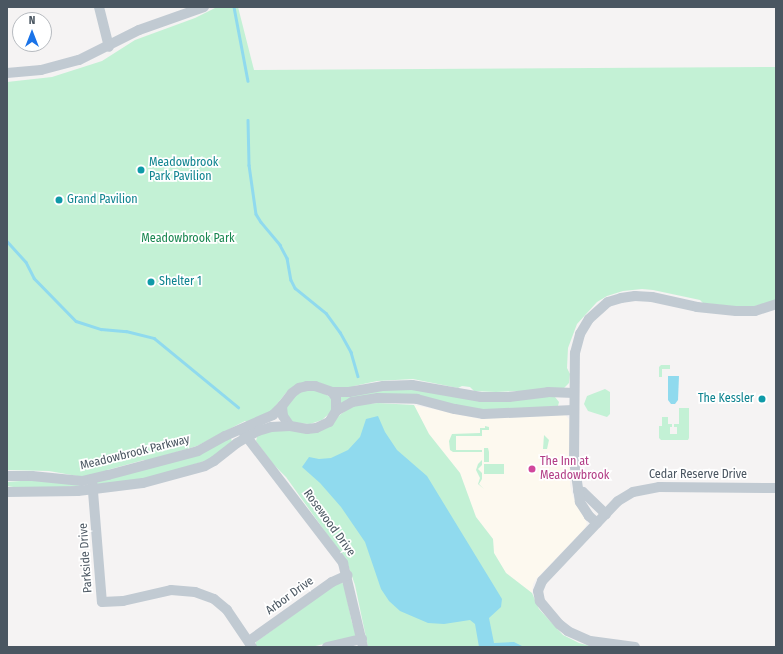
<!DOCTYPE html>
<style>
body{margin:0}
#map{position:relative;width:783px;height:654px;overflow:hidden;background:#f5f3f3;font-family:"Fira Sans Condensed",sans-serif}
div>[style]{position:absolute}
.commercial>*{inset:0;background:#fdf9ef}
.green>*{inset:0;background:#c3f1d5}
.water>*{inset:0;background:#90daee}
.stream>*{height:2.5px;margin:-1.25px;padding:0 1.25px;transform-origin:1.25px;border-radius:1.25px;background:#90daee}
.minor>*{height:10px;margin:-5px;padding:0 5px;transform-origin:5px;border-radius:5px;background:#c1cad2}
.dots>*{width:11px;height:11px;translate:-50% -50%;box-sizing:border-box;border:2px solid #fff;border-radius:50%}
span{translate:-50% -50%;white-space:nowrap;text-align:center;line-height:1.15;-webkit-text-stroke:3.5px #fff;paint-order:stroke}
.culture-label{font-size:12px;color:#0d838f}
.left{translate:0 -50%;text-align:left}
.right{translate:-100% -50%;text-align:right}
.park-label{font-size:12px;color:#17864f}
.street-label{font-size:12px;color:#4a5661}
.hotel-label{font-size:12px;color:#b23c85}
.frame{position:absolute;inset:0;border:8px solid #4a5661;pointer-events:none}
.north{position:absolute;left:12px;top:12px;width:40px;height:40px;box-sizing:border-box;background:#fff;border:1px solid #b7bbc0;border-radius:50%;rotate:0deg;font-size:11px;font-weight:700;line-height:16px;text-align:center;color:#4a5661}
.north::after{content:'';display:block;margin:auto;width:14px;height:18px;background:#1a73e8;clip-path:polygon(50% 0,100% 100%,50% 72%,0 100%)}
</style>
<div id="map">
<div class="commercial">
<div style="clip-path:polygon(414px 405px,480px 419px,565px 415px,569px 419px,570px 485px,573px 497px,587px 523px,585px 528px,536px 579px,533px 584px,532px 593px,506px 573px,494px 553px,493px 539px,476px 517px,460px 473px,429px 434px)"></div>
</div>
<div class="green">
<div style="clip-path:polygon(217px 7px,238px 7px,254px 70px,776px 67px,776px 300px,748px 308px,703px 303px,700px 300px,653px 290px,642px 289px,623px 291px,607px 296px,597px 302px,577px 324px,568px 348px,567px 368px,570px 374px,569px 383px,563px 389px,519px 394px,516px 391px,496px 392px,474px 391px,470px 387px,462px 386px,458px 388px,413px 379px,377px 381px,354px 386px,352px 389px,333px 388px,317px 382px,291px 388px,285px 394px,270px 413px,249px 423px,245px 421px,239px 424px,197px 446px,146px 461px,144px 460px,107px 470px,105px 474px,83px 477px,49px 471px,8px 470px,7px 82px,52px 77px,102px 61px,135px 40px,195px 18px)"></div>
<div style="clip-path:polygon(661px 365px,670px 365px,670px 369px,662px 369px,662px 377px,659px 377px,659px 367px)"></div>
<div style="clip-path:polygon(394px 388px,555px 397px,559px 402px,558px 406px,497px 412px,439px 402px,340px 403px,340px 396px)"></div>
<div style="clip-path:polygon(605px 389px,610px 392px,610px 414px,607px 417px,588px 411px,584px 404px,587px 396px)"></div>
<div style="clip-path:polygon(304px 391px,319px 391px,332px 398px,331px 412px,322px 420px,310px 424px,294px 423px,286px 418px,286px 407px,294px 396px)"></div>
<div style="clip-path:polygon(378px 403px,414px 405px,429px 434px,460px 473px,476px 517px,493px 539px,494px 553px,506px 573px,532px 593px,539px 609px,563px 635px,579px 643px,594px 647px,368px 647px,355px 585px,347px 562px,286px 477px,273px 464px,256px 441px,257px 437px,262px 432px,331px 423px,341px 414px,354px 405px)"></div>
<div style="clip-path:polygon(679px 408px,689px 408px,689px 438px,688px 440px,661px 440px,659px 438px,659px 426px,662px 426px,662px 417px,668px 417px,668px 424px,672px 424px,672px 427px,670px 427px,670px 434px,677px 434px,677px 427px,674px 427px,674px 424px,679px 424px)"></div>
<div style="clip-path:polygon(485px 426px,489px 427px,489px 430px,482px 430px,482px 436px,456px 436px,456px 450px,482px 450px,482px 452px,453px 452px,450px 450px,449px 441px,452px 434px,480px 433px,480px 428px,485px 428px)"></div>
<div style="clip-path:polygon(544px 435px,549px 440px,547px 449px,543px 449px)"></div>
<div style="clip-path:polygon(231px 438px,232px 442px,211px 459px,144px 480px,97px 484px,97px 481px)"></div>
<div style="clip-path:polygon(484px 448px,488px 448px,489px 452px,489px 462px,484px 462px)"></div>
<div style="clip-path:polygon(482px 460px,482px 465px,478px 469px,482px 473px,482px 479px,479px 484px,484px 489px,478px 484px,480px 478px,476px 470px,478px 464px)"></div>
<div style="clip-path:polygon(484px 464px,504px 464px,504px 474px,484px 474px)"></div>
<div style="clip-path:polygon(34px 480px,80px 483px,80px 486px,26px 489px,7px 486px,7px 482px)"></div>
<div style="clip-path:polygon(342px 583px,344px 584px,352px 623px,354px 626px,356px 634px,354px 637px,311px 647px,256px 647px,256px 642px,260px 639px,336px 584px)"></div>
</div>
<div class="water">
<div style="clip-path:polygon(668px 376px,679px 376px,678px 400px,675px 404px,671px 404px,668px 400px)"></div>
<div style="clip-path:polygon(378px 416px,385px 432px,397px 450px,427px 476px,499px 594px,502px 599px,501px 607px,489px 618px,494px 643px,514px 642px,524px 647px,479px 647px,475px 624px,470px 620px,444px 624px,428px 623px,400px 611px,389px 601px,381px 589px,365px 542px,341px 507px,320px 483px,302px 467px,309px 457px,319px 459px,331px 458px,348px 450px,360px 437px,366px 419px)"></div>
</div>
<div class="stream">
<div style="left:234px;top:7px;width:75px;rotate:79.3deg"></div>
<div style="left:248px;top:120px;width:45px;rotate:88.7deg"></div>
<div style="left:249px;top:165px;width:49px;rotate:81.9deg"></div>
<div style="left:256px;top:214px;width:9px;rotate:58deg"></div>
<div style="left:261px;top:222px;width:30px;rotate:50deg"></div>
<div style="left:280px;top:245px;width:15px;rotate:62deg"></div>
<div style="left:287px;top:258px;width:22px;rotate:80deg"></div>
<div style="left:291px;top:280px;width:9px;rotate:63deg"></div>
<div style="left:295px;top:288px;width:40px;rotate:39deg"></div>
<div style="left:326px;top:313px;width:24px;rotate:54deg"></div>
<div style="left:340px;top:332px;width:23px;rotate:61deg"></div>
<div style="left:351px;top:352px;width:25px;rotate:74deg"></div>
<div style="left:7px;top:241px;width:28px;rotate:48deg"></div>
<div style="left:26px;top:262px;width:18px;rotate:63deg"></div>
<div style="left:34px;top:278px;width:60px;rotate:45.7deg"></div>
<div style="left:76px;top:321px;width:26px;rotate:18deg"></div>
<div style="left:101px;top:329px;width:25px;rotate:5deg"></div>
<div style="left:126px;top:331px;width:29px;rotate:14deg"></div>
<div style="left:154px;top:338px;width:109px;rotate:39.4deg"></div>
</div>
<div class="minor">
<div style="left:99px;top:7px;width:41px;rotate:76deg"></div>
<div style="left:7px;top:73px;width:34px;rotate:-5deg"></div>
<div style="left:41px;top:70px;width:39px;rotate:-15deg"></div>
<div style="left:79px;top:60px;width:67px;rotate:-26.6deg"></div>
<div style="left:139px;top:30px;width:69px;rotate:-19.5deg"></div>
<div style="left:307px;top:386px;width:8px"></div>
<div style="left:315px;top:386px;width:18px;rotate:19deg"></div>
<div style="left:332px;top:392px;width:7px;rotate:56deg"></div>
<div style="left:336px;top:398px;width:13px;rotate:90deg"></div>
<div style="left:336px;top:411px;width:13px;rotate:122deg"></div>
<div style="left:329px;top:422px;width:14px;rotate:155deg"></div>
<div style="left:316px;top:428px;width:9px;rotate:174deg"></div>
<div style="left:307px;top:429px;width:17px;rotate:-170deg"></div>
<div style="left:290px;top:426px;width:12px;rotate:-125deg"></div>
<div style="left:283px;top:416px;width:10px;rotate:-96deg"></div>
<div style="left:282px;top:406px;width:16px;rotate:-52deg"></div>
<div style="left:292px;top:393px;width:9px;rotate:-36deg"></div>
<div style="left:299px;top:388px;width:8px;rotate:-14deg"></div>
<div style="left:332px;top:392px;width:17px"></div>
<div style="left:349px;top:392px;width:35px;rotate:-10deg"></div>
<div style="left:383px;top:386px;width:29px;rotate:-2deg"></div>
<div style="left:412px;top:385px;width:70px;rotate:9.9deg"></div>
<div style="left:481px;top:397px;width:28px"></div>
<div style="left:509px;top:397px;width:39px;rotate:-7deg"></div>
<div style="left:548px;top:392px;width:26px;rotate:2deg"></div>
<div style="left:336px;top:411px;width:18px;rotate:-29deg"></div>
<div style="left:352px;top:402px;width:26px;rotate:-9deg"></div>
<div style="left:378px;top:398px;width:39px;rotate:1deg"></div>
<div style="left:417px;top:399px;width:39px;rotate:15deg"></div>
<div style="left:455px;top:409px;width:28px;rotate:10deg"></div>
<div style="left:483px;top:414px;width:90px;rotate:-2.5deg"></div>
<div style="left:243px;top:432px;width:165px;rotate:52.6deg"></div>
<div style="left:343px;top:563px;width:86px;rotate:76.6deg"></div>
<div style="left:7px;top:476px;width:25px"></div>
<div style="left:32px;top:476px;width:50px;rotate:5.7deg"></div>
<div style="left:82px;top:481px;width:27px;rotate:-13deg"></div>
<div style="left:108px;top:475px;width:93px;rotate:-14.9deg"></div>
<div style="left:198px;top:451px;width:31px;rotate:-29deg"></div>
<div style="left:225px;top:436px;width:52px;rotate:-23.6deg"></div>
<div style="left:273px;top:415px;width:13px;rotate:-45deg"></div>
<div style="left:92px;top:479px;width:123px;rotate:85.4deg"></div>
<div style="left:102px;top:602px;width:21px;rotate:-3deg"></div>
<div style="left:123px;top:601px;width:49px;rotate:-12.9deg"></div>
<div style="left:171px;top:590px;width:24px;rotate:5deg"></div>
<div style="left:195px;top:592px;width:20px;rotate:20deg"></div>
<div style="left:214px;top:599px;width:17px;rotate:40deg"></div>
<div style="left:227px;top:610px;width:45px;rotate:56deg"></div>
<div style="left:578px;top:491px;width:5px;rotate:11deg"></div>
<div style="left:583px;top:492px;width:32px;rotate:44deg"></div>
<div style="left:7px;top:492px;width:71px;rotate:-0.8deg"></div>
<div style="left:78px;top:491px;width:65px;rotate:-7deg"></div>
<div style="left:143px;top:483px;width:64px;rotate:-15.3deg"></div>
<div style="left:205px;top:466px;width:10px;rotate:-29deg"></div>
<div style="left:214px;top:461px;width:29px;rotate:-38deg"></div>
<div style="left:237px;top:443px;width:24px;rotate:-30deg"></div>
<div style="left:258px;top:431px;width:14px;rotate:-17deg"></div>
<div style="left:271px;top:427px;width:19px;rotate:-3deg"></div>
<div style="left:597px;top:523px;width:11px;rotate:-139deg"></div>
<div style="left:589px;top:516px;width:17px;rotate:-123deg"></div>
<div style="left:580px;top:502px;width:41px;rotate:-98.3deg"></div>
<div style="left:574px;top:461px;width:108px;rotate:-89.5deg"></div>
<div style="left:575px;top:353px;width:20px;rotate:-75deg"></div>
<div style="left:580px;top:334px;width:17px;rotate:-59deg"></div>
<div style="left:589px;top:319px;width:25px;rotate:-42deg"></div>
<div style="left:608px;top:302px;width:14px;rotate:-17deg"></div>
<div style="left:621px;top:298px;width:14px;rotate:-8deg"></div>
<div style="left:635px;top:296px;width:17px;rotate:3deg"></div>
<div style="left:652px;top:297px;width:46px;rotate:12.5deg"></div>
<div style="left:697px;top:307px;width:39px;rotate:6deg"></div>
<div style="left:736px;top:311px;width:19px"></div>
<div style="left:755px;top:311px;width:22px;rotate:-18deg"></div>
<div style="left:249px;top:641px;width:102px;rotate:-35.4deg"></div>
<div style="left:332px;top:582px;width:17px;rotate:-24deg"></div>
<div style="left:327px;top:647px;width:36px;rotate:-13deg"></div>
<div style="left:635px;top:647px;width:45px;rotate:-172.4deg"></div>
<div style="left:590px;top:641px;width:24px;rotate:-156deg"></div>
<div style="left:568px;top:631px;width:11px;rotate:-142deg"></div>
<div style="left:559px;top:624px;width:30px;rotate:-130deg"></div>
<div style="left:540px;top:601px;width:10px;rotate:-101deg"></div>
<div style="left:538px;top:591px;width:11px;rotate:-68deg"></div>
<div style="left:542px;top:581px;width:110px;rotate:-46.5deg"></div>
<div style="left:618px;top:501px;width:17px;rotate:-31deg"></div>
<div style="left:633px;top:492px;width:26px;rotate:-11deg"></div>
<div style="left:659px;top:487px;width:117px;rotate:0.5deg"></div>
</div>
<div class="dots">
<div style="left:141px;top:170px;background:#0f9aa8"></div>
<div style="left:59px;top:200px;background:#0f9aa8"></div>
<div style="left:151px;top:282px;background:#0f9aa8"></div>
<div style="left:762px;top:399px;background:#0f9aa8"></div>
<div style="left:532px;top:469px;background:#d1479c"></div>
</div>
<div class="culture-label">
<span class="left" style="left:149px;top:170px">Meadowbrook<br>Park Pavilion</span>
<span class="left" style="left:67px;top:200px">Grand Pavilion</span>
<span class="left" style="left:159px;top:282px">Shelter 1</span>
<span class="right" style="left:754px;top:399px">The Kessler</span>
</div>
<div class="park-label">
<span style="left:188px;top:239px">Meadowbrook Park</span>
</div>
<div class="street-label">
<span style="left:135px;top:453px;rotate:-14deg">Meadowbrook Parkway</span>
<span style="left:698px;top:475px">Cedar Reserve Drive</span>
<span style="left:329px;top:523px;rotate:54deg">Rosewood Drive</span>
<span style="left:86px;top:558px;rotate:-94deg">Parkside Drive</span>
<span style="left:290px;top:596px;rotate:-36deg">Arbor Drive</span>
</div>
<div class="hotel-label">
<span class="left" style="left:540px;top:469px">The Inn at<br>Meadowbrook</span>
</div>
<div class="frame"></div>
<div class="north">N</div>
</div>
